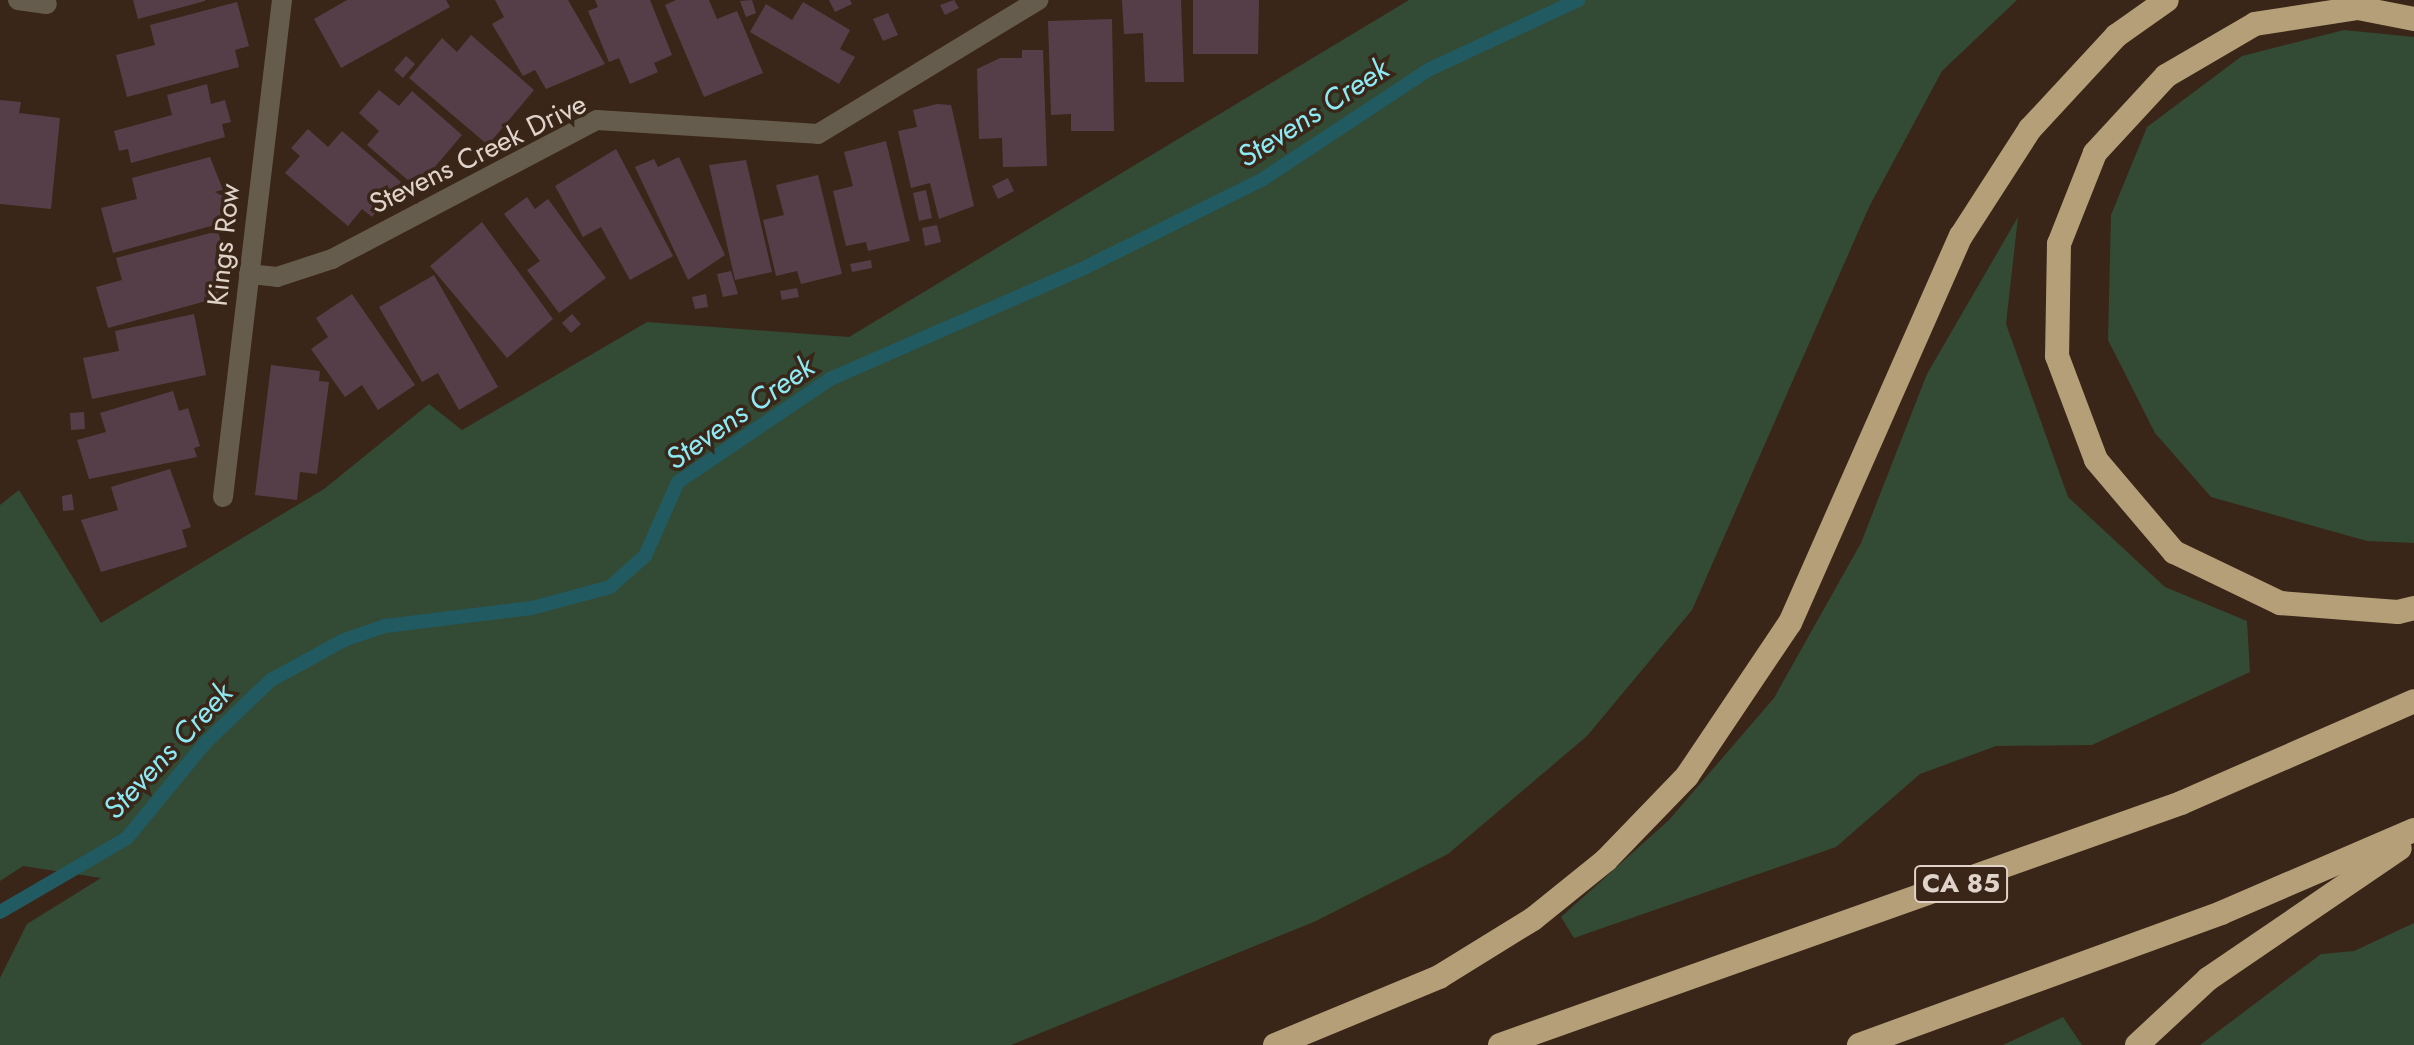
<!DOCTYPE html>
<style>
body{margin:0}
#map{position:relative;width:2414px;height:1045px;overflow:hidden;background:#392618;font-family:Jost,sans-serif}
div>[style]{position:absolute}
.green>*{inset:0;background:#334a35}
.stream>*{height:14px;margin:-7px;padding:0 7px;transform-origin:7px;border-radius:7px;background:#225a61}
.building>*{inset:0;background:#563e49}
.service>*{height:20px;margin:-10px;padding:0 10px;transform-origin:10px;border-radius:10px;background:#655c4d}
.minor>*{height:20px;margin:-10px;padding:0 10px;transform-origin:10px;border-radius:10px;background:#655c4d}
.motorway>*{height:24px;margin:-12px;padding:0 12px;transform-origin:12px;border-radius:12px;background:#b59f78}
span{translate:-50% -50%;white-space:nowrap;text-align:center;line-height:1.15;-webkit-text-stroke:7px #392618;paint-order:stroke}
.shield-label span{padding:2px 6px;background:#392618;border:2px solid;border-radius:6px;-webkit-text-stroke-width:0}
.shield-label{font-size:26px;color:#e0d3ca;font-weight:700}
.street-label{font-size:28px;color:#e0d3ca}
.water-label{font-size:30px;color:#8de9f4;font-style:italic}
</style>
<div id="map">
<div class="green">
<div style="clip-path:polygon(1409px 0,2017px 0,1942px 71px,1869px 207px,1692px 610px,1587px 736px,1448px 854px,1316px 921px,1011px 1045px,0 1045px,0 978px,27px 924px,101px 878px,23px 866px,0 881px,0 505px,19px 490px,101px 623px,324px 489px,429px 404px,462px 430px,647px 322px,849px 337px)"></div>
<div style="clip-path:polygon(2344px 30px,2414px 37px,2414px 543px,2367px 541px,2211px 497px,2155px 433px,2108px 340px,2111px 215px,2147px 127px,2242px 56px)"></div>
<div style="clip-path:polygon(2018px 217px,2006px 324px,2068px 497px,2165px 587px,2247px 621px,2250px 672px,2092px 745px,1996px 746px,1920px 774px,1836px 847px,1574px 938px,1561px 917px,1669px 820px,1774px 698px,1861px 543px,1927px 374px)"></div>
<div style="clip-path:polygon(2414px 923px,2414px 1045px,2200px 1045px,2321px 954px,2354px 951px)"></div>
<div style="clip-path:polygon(2063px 1017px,2082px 1045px,2003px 1045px)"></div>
</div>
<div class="stream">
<div style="left:0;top:912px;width:147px;rotate:-30.2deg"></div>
<div style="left:127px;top:838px;width:123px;rotate:-50.6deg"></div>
<div style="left:205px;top:743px;width:91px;rotate:-43.7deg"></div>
<div style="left:271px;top:680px;width:83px;rotate:-28.7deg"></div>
<div style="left:344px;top:640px;width:43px;rotate:-18.9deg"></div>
<div style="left:385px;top:626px;width:148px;rotate:-7deg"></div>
<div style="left:532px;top:608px;width:81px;rotate:-15.1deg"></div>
<div style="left:610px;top:587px;width:47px;rotate:-41.5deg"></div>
<div style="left:645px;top:556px;width:81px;rotate:-66deg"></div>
<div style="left:678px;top:482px;width:184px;rotate:-34.1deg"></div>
<div style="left:830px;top:379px;width:279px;rotate:-23.6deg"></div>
<div style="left:1086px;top:267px;width:198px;rotate:-26.4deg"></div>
<div style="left:1263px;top:179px;width:198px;rotate:-33.4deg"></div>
<div style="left:1428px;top:70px;width:166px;rotate:-25deg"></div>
</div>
<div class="building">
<div style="clip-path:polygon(133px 0,205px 0,205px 1px,138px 19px)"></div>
<div style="clip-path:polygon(347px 0,446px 0,450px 7px,341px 68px,314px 19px)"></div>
<div style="clip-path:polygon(495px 0,568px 0,605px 64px,546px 89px,535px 70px,523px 76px,492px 24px,504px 17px)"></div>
<div style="clip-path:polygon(595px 0,650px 0,672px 55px,654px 63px,658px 72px,630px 84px,619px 58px,609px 62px,588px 11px,598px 7px)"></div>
<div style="clip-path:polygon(676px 0,709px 0,717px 19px,737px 11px,763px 73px,704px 97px,665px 5px)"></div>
<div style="clip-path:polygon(752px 0,756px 13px,746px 17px,740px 1px)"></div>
<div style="clip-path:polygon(829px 0,850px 0,852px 4px,835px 12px)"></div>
<div style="clip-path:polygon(954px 0,959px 8px,945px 15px,940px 5px)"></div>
<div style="clip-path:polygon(1122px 0,1181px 0,1184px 82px,1145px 82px,1143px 33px,1124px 34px)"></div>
<div style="clip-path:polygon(1193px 0,1259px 0,1258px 54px,1193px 54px)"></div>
<div style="clip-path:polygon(237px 2px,249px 46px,235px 50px,239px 67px,127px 97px,116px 55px,155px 45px,150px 25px)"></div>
<div style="clip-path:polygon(803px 2px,850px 30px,840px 49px,855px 57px,839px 84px,750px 32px,766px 4px,792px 20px)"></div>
<div style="clip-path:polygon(888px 13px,898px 35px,883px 41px,873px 19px)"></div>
<div style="clip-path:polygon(1112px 19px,1114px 131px,1071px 131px,1071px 114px,1051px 115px,1048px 21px)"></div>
<div style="clip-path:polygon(471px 35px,534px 90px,488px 145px,409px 78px,442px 38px,457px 52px)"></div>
<div style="clip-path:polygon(1022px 50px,1043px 50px,1047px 166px,1003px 167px,1002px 138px,979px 139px,977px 69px,1000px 58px,1022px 58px)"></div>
<div style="clip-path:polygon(406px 56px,415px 64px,403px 78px,394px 70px)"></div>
<div style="clip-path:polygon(207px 84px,211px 104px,225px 100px,231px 122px,222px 124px,225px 137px,131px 163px,128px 149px,119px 151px,114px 131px,172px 115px,167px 95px)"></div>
<div style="clip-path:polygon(379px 90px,399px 106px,412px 91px,462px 135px,417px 188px,367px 145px,379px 131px,359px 113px)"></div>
<div style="clip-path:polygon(0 100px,21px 102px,19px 113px,60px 118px,51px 209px,0 204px)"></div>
<div style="clip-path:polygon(937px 104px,951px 105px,974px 206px,939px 219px,930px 183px,911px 188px,898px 131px,917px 127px,913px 110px)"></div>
<div style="clip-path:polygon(308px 129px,328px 147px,342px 131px,401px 182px,372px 217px,362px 209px,348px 226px,285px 173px,300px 156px,291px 148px)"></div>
<div style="clip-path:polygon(886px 141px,910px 241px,868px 251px,866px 242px,846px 246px,833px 191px,853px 186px,844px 152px)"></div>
<div style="clip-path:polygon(616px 149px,673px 256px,630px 280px,601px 227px,583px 237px,555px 186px)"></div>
<div style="clip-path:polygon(210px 157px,227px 200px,222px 223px,113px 253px,101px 208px,137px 199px,132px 178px)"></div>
<div style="clip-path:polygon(679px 157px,725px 255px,688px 280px,635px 167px,654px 159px,658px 167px)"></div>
<div style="clip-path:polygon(746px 160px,772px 272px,735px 280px,709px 165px)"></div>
<div style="clip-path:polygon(818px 175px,842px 274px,801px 284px,797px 271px,776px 276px,763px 220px,784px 215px,776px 185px)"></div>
<div style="clip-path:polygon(1008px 178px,1014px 191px,998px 199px,992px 186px)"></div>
<div style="clip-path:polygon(926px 190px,932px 218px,919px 221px,913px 193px)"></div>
<div style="clip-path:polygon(527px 197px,535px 209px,548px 199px,606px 278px,559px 313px,527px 270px,540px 261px,504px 214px)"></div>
<div style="clip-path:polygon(482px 222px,553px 319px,507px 358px,430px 266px)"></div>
<div style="clip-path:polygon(937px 225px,941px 242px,925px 246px,922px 228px)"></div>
<div style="clip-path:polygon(218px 231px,224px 254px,217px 298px,108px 328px,96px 287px,122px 280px,116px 258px)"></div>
<div style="clip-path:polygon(871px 260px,872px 268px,852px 272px,850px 264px)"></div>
<div style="clip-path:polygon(731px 271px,738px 294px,723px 297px,717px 274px)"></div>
<div style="clip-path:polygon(434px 275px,498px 387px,459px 410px,438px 373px,422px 382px,379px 307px)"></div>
<div style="clip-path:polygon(797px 288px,799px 297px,782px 300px,780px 291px)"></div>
<div style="clip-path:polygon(352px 294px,415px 385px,378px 410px,362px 385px,345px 397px,311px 349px,328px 337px,316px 318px)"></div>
<div style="clip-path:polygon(706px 294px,708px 307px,695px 309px,692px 297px)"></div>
<div style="clip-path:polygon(194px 314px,206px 375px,92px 399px,83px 358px,119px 351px,115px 331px)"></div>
<div style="clip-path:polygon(572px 314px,581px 324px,571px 333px,562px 323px)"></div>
<div style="clip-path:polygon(271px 365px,320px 371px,319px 381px,329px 382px,317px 474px,300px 472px,297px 500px,255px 495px)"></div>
<div style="clip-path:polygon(173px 391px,179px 411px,188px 408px,200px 446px,194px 448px,197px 457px,89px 479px,77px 440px,106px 432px,100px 413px)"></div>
<div style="clip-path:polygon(84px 412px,85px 429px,71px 430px,70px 413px)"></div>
<div style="clip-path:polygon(170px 469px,191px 527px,182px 530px,187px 547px,101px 572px,81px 520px,118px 510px,111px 487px)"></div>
<div style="clip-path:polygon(72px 494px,74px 510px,63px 511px,62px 496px)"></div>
</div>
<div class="service">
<div style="left:249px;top:274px;width:28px;rotate:6deg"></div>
<div style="left:277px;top:277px;width:58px;rotate:-18.1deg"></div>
<div style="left:332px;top:259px;width:299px;rotate:-27.7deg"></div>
<div style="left:597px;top:120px;width:221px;rotate:3.6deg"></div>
<div style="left:818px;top:134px;width:258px;rotate:-31.3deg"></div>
<div style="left:223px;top:497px;width:500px;rotate:-83.23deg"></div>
</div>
<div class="minor">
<div style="left:18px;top:0;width:29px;rotate:8deg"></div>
</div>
<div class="motorway">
<div style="left:2414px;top:19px;width:57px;rotate:-168.9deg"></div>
<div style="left:2358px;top:8px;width:104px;rotate:171.2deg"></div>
<div style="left:2255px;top:24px;width:103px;rotate:149.7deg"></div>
<div style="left:2166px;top:76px;width:105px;rotate:132.7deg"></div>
<div style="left:2095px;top:153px;width:98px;rotate:111.6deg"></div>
<div style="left:2059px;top:244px;width:112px;rotate:91deg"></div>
<div style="left:2057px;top:356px;width:111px;rotate:69.4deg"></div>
<div style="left:2096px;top:460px;width:121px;rotate:49.7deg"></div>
<div style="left:2174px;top:552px;width:118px;rotate:25.7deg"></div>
<div style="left:2280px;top:603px;width:118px;rotate:4.4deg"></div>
<div style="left:2398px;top:612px;width:16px;rotate:-14deg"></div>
<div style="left:1275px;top:1045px;width:178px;rotate:-22.5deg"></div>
<div style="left:1439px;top:977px;width:110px;rotate:-31.7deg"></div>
<div style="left:1533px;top:919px;width:94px;rotate:-38.9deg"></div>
<div style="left:1606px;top:860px;width:117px;rotate:-46deg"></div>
<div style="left:1687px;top:776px;width:184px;rotate:-56.1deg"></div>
<div style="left:1790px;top:623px;width:423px;rotate:-66.2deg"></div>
<div style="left:1961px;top:236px;width:127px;rotate:-57.2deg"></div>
<div style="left:2030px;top:129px;width:127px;rotate:-47.2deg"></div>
<div style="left:2116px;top:36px;width:62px;rotate:-35.2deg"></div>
<div style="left:1500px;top:1045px;width:723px;rotate:-19.56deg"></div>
<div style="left:2181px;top:803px;width:254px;rotate:-23.6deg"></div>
<div style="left:1859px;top:1045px;width:385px;rotate:-20deg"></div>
<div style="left:2221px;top:913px;width:210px;rotate:-23.3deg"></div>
<div style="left:2137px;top:1045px;width:97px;rotate:-42.9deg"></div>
<div style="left:2208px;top:979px;width:232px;rotate:-34.3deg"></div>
</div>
<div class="shield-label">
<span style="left:1961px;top:884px">CA 85</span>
</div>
<div class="street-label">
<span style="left:478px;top:154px;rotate:-26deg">Stevens Creek Drive</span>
<span style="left:224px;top:245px;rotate:-84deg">Kings Row</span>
</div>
<div class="water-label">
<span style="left:1313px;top:113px;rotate:-33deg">Stevens Creek</span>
<span style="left:740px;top:413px;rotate:-35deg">Stevens Creek</span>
<span style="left:168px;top:751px;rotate:-47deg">Stevens Creek</span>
</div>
</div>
